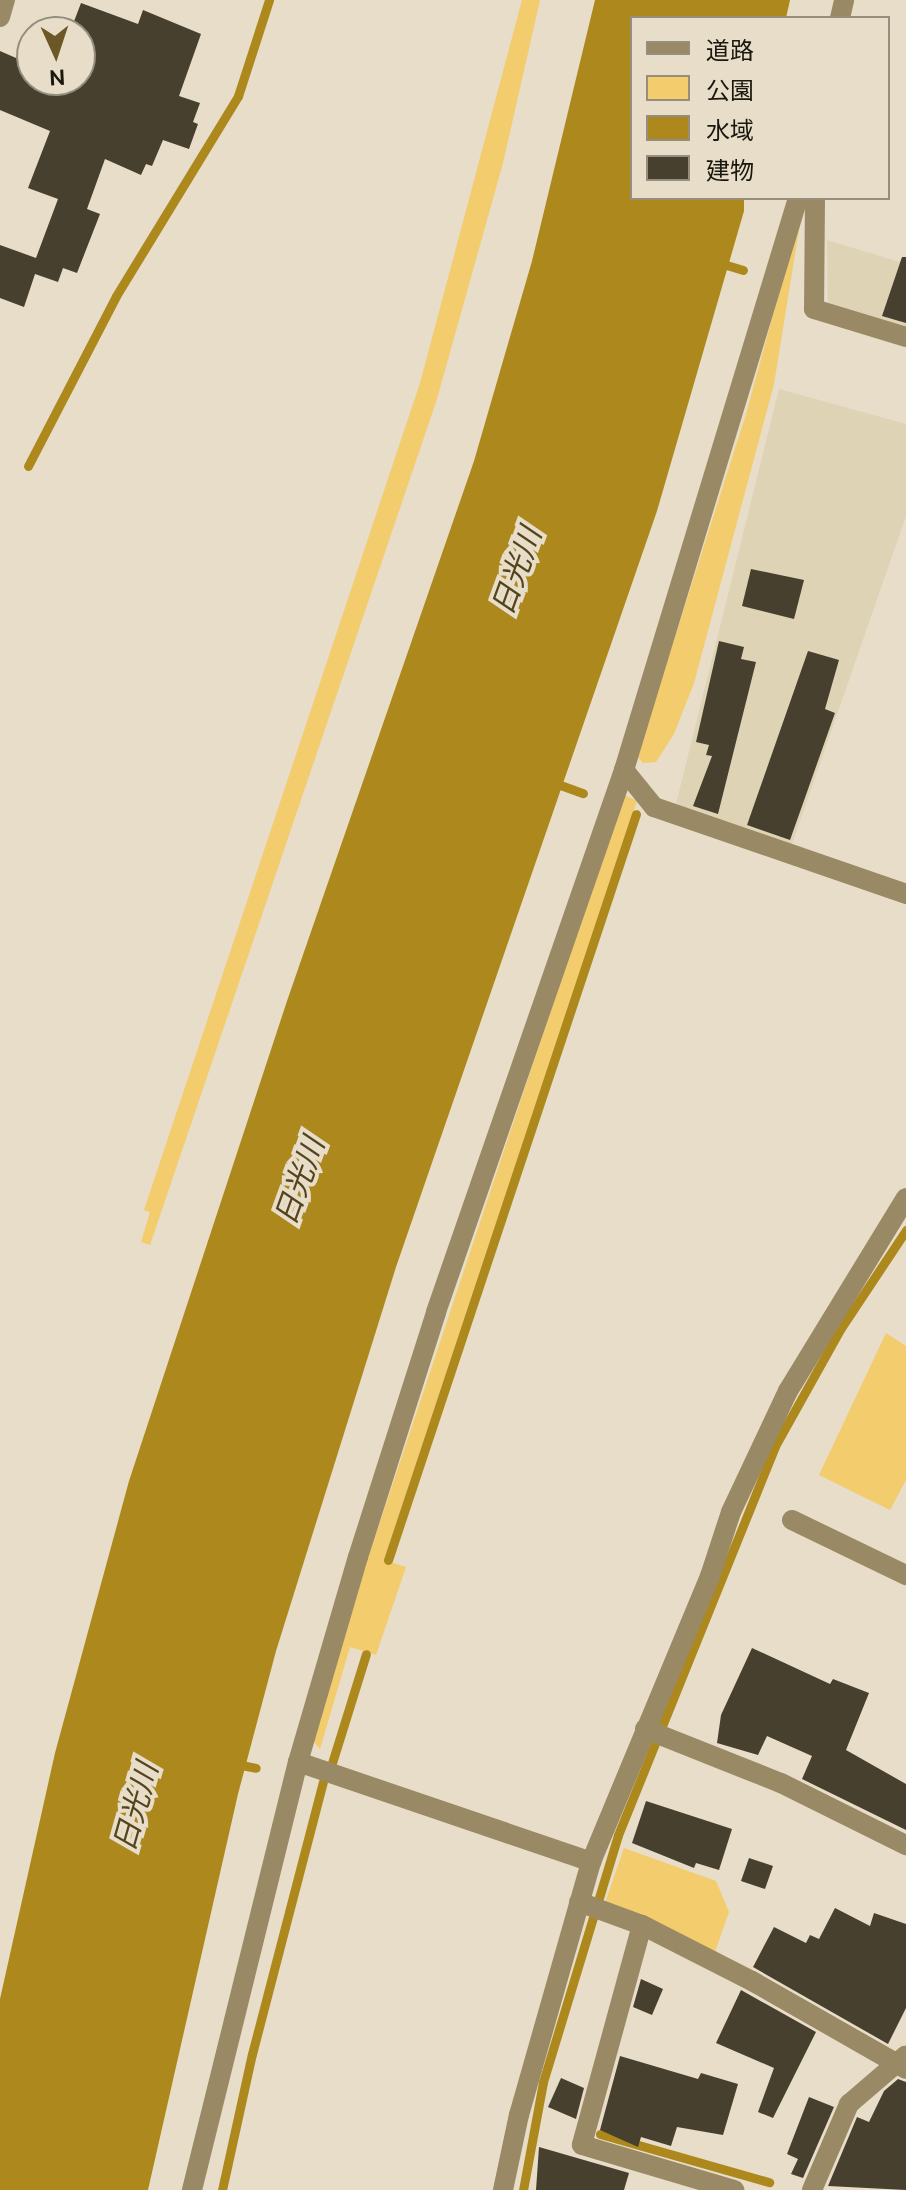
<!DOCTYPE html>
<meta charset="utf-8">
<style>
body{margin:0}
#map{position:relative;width:906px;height:2190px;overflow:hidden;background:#e7ddc8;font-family:Ubuntu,"Noto Sans JP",sans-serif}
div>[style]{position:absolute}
.built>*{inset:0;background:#dfd3b6}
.green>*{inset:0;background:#f2cc6d}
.water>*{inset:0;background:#ad881c}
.stream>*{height:9px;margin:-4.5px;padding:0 4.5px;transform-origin:4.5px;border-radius:4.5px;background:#ad881c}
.building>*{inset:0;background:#47402e}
.minor>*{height:20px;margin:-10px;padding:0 10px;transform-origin:10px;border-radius:10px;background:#998964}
span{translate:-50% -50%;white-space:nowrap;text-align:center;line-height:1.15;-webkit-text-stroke:8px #e7ddc8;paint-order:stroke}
.water-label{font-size:30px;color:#54441c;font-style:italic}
.legend{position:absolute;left:630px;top:16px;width:260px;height:184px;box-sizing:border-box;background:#e7ddc8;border:2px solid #958e7e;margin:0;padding:10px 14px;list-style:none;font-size:24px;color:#1a170f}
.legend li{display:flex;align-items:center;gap:16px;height:40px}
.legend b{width:40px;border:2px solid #958e7e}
.north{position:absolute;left:16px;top:16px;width:80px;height:80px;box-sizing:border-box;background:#e7ddc8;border:2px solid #958e7e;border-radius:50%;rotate:177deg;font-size:22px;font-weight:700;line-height:32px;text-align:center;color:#1a170f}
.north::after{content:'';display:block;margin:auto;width:28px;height:36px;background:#6b5826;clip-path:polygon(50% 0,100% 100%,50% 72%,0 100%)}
</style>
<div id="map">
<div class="built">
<div style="clip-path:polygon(827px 240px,906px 264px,906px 330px,828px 306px)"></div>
<div style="clip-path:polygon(779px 389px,906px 424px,906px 516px,791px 847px,676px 804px)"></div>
</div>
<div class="green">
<div style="clip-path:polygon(522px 0,540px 0,503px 163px,437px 399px,150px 1245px,141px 1242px,150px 1212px,144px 1210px,420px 383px)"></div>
<div style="clip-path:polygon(803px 205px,774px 384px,694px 683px,674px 734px,656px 762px,643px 763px,637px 756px,746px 414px)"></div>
<div style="clip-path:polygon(623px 794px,637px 801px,384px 1560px,406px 1567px,376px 1655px,350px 1647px,320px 1749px,313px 1741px,366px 1564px)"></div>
<div style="clip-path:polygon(886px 1333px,906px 1346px,906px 1480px,890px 1510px,819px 1475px)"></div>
<div style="clip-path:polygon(624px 1848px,716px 1881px,729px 1912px,715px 1952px,605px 1903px)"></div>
</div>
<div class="water">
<div style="clip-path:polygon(595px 0,790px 0,786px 18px,632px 18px,632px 198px,744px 198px,744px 211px,657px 511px,396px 1267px,276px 1651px,238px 1794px,148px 2190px,0 2190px,0 1999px,55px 1753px,129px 1481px,287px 1001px,474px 461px,532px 261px)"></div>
</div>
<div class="stream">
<div style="left:720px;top:263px;width:24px;rotate:17deg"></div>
<div style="left:28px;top:466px;width:191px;rotate:-62.6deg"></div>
<div style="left:116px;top:296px;width:234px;rotate:-58.6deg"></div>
<div style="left:238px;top:96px;width:101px;rotate:-72.1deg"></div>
<div style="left:552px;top:782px;width:33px;rotate:20deg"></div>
<div style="left:388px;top:1560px;width:786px;rotate:-71.61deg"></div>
<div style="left:332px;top:1763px;width:114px;rotate:-72.7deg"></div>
<div style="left:236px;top:1764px;width:20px;rotate:11deg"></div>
<div style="left:600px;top:2134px;width:176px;rotate:15.9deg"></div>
<div style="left:222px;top:2190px;width:139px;rotate:-77.6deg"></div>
<div style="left:252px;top:2054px;width:281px;rotate:-75.4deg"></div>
<div style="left:523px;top:2190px;width:110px;rotate:-79.5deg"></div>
<div style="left:543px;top:2082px;width:258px;rotate:-73.1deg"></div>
<div style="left:618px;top:1835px;width:419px;rotate:-68deg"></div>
<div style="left:775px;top:1446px;width:135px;rotate:-60.8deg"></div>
<div style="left:841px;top:1328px;width:118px;rotate:-56.4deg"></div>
</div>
<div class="building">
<div style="clip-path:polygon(81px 3px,138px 24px,143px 10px,201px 34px,179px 96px,200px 103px,193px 122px,198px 124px,189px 149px,163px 140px,152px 166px,146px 164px,141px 175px,105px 159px,87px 209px,100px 214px,77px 273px,63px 268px,58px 282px,35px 274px,24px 307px,0 298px,0 245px,36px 258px,58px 199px,28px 188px,50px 131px,0 110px,0 51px,32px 65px,32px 80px,80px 80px,80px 32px,70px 32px)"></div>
<div style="clip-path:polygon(902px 257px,906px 257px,906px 323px,882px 316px)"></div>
<div style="clip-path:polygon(751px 569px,804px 580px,794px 619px,742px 606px)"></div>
<div style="clip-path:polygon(719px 641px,744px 647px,741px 659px,756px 662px,718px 814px,693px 806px,712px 756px,706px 755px,709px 745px,696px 742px)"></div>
<div style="clip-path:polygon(808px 651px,839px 660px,825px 709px,835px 713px,790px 840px,747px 825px)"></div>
<div style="clip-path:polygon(752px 1648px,830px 1684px,833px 1679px,869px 1693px,846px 1750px,906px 1784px,906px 1830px,802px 1779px,812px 1756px,767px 1736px,758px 1755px,717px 1743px,721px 1715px)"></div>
<div style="clip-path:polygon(646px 1801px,732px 1829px,719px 1870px,696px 1863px,694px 1868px,632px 1843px)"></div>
<div style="clip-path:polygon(749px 1858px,773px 1866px,765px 1889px,741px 1881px)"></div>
<div style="clip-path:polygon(835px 1908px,870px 1926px,874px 1913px,906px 1924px,906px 2008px,888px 2044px,753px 1967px,774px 1927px,806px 1943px,810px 1935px,819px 1939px)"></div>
<div style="clip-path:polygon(641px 1979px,663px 1989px,652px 2015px,633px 2007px)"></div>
<div style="clip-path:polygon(741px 1990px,816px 2032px,773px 2118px,758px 2112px,774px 2068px,716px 2043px)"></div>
<div style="clip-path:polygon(620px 2056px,698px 2079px,701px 2073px,738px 2084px,723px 2135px,677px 2127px,671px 2146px,641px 2137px,638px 2147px,600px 2130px)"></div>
<div style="clip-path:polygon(561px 2078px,584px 2088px,576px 2119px,548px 2107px)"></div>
<div style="clip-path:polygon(898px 2079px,906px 2082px,906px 2190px,828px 2186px,857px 2117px,869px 2122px,884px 2091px)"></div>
<div style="clip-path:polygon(809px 2097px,834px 2107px,803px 2178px,791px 2174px,798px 2159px,787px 2154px)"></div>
<div style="clip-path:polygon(539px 2147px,629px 2173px,624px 2190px,536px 2190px)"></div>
</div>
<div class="minor">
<div style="left:0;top:17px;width:18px;rotate:-74deg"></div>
<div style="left:840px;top:18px;width:18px;rotate:-77deg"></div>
<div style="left:815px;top:198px;width:111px;rotate:90.5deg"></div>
<div style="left:814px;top:309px;width:96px;rotate:16.9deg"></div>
<div style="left:624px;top:770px;width:48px;rotate:51deg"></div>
<div style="left:654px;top:807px;width:267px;rotate:19deg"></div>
<div style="left:792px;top:1520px;width:127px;rotate:25.8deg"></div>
<div style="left:645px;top:1729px;width:146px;rotate:21.7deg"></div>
<div style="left:781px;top:1783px;width:140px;rotate:26.4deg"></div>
<div style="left:298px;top:1762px;width:310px;rotate:18.8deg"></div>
<div style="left:579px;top:1902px;width:67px;rotate:20.1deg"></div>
<div style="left:642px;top:1925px;width:123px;rotate:27deg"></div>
<div style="left:752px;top:1981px;width:177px;rotate:29.7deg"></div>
<div style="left:642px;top:1925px;width:228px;rotate:105.3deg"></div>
<div style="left:582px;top:2145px;width:159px;rotate:16.5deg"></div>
<div style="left:192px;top:2190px;width:441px;rotate:-76.1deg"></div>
<div style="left:298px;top:1762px;width:214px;rotate:-73.7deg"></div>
<div style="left:358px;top:1557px;width:257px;rotate:-72.3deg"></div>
<div style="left:436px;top:1312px;width:574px;rotate:-70.87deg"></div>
<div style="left:624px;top:770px;width:598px;rotate:-73.08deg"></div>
<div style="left:503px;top:2190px;width:77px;rotate:-78deg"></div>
<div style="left:519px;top:2115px;width:263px;rotate:-74.1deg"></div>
<div style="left:591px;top:1862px;width:310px;rotate:-67.4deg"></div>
<div style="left:710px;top:1576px;width:67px;rotate:-71.8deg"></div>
<div style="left:731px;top:1512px;width:134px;rotate:-64.8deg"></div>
<div style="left:788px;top:1391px;width:226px;rotate:-58.6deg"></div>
<div style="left:812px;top:2190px;width:94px;rotate:-66.7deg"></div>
<div style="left:849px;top:2104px;width:74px;rotate:-40.6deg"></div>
</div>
<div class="water-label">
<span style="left:516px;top:571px;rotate:-70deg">日光川</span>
<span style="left:299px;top:1181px;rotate:-70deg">日光川</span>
<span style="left:135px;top:1807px;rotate:-74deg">日光川</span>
</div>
<ul class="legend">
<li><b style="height:10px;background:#998964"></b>道路</li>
<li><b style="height:22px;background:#f2cc6d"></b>公園</li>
<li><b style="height:22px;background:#ad881c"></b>水域</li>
<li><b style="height:22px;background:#47402e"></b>建物</li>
</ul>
<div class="north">N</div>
</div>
